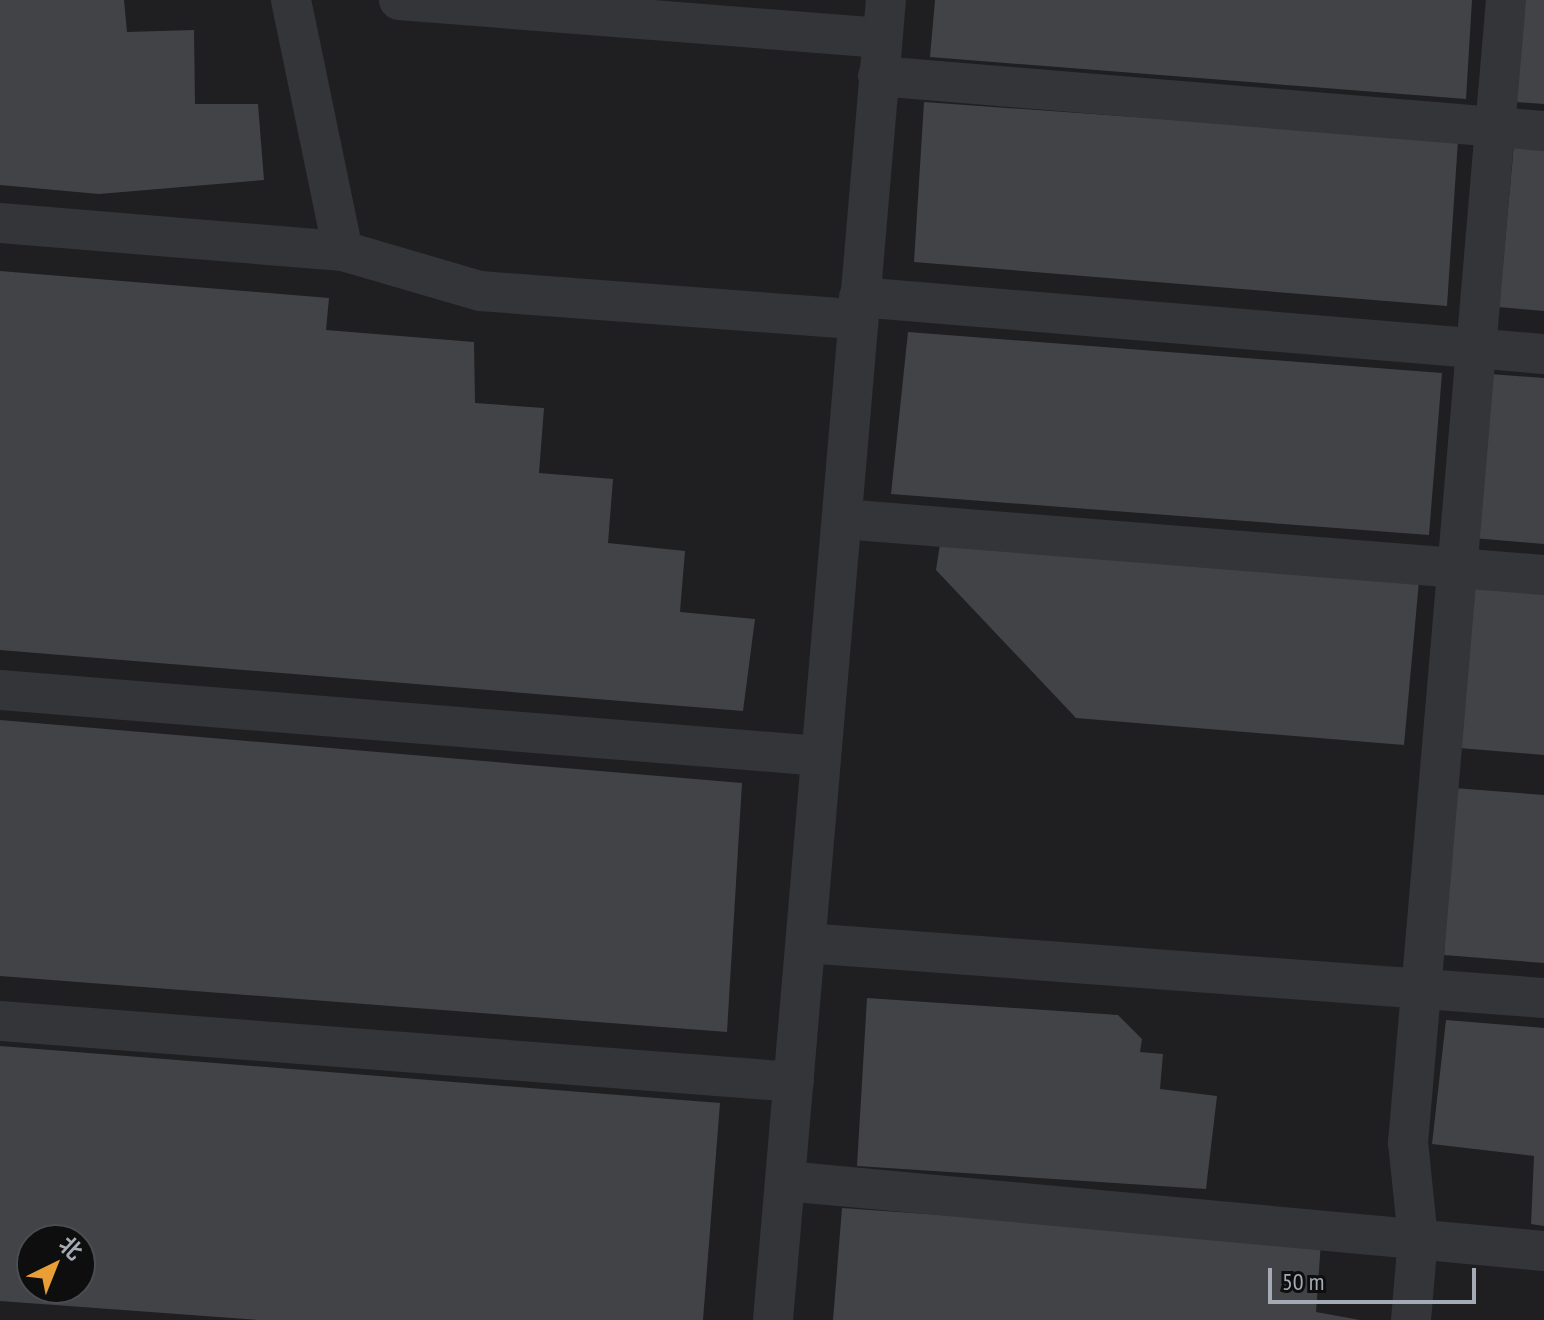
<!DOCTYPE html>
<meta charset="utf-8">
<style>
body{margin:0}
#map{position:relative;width:1544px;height:1320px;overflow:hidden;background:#131314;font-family:"PT Sans Narrow","Noto Sans SC",sans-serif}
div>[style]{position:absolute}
.built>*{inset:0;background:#1f1f21}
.building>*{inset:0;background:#424347}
.minor>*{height:40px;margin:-20px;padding:0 20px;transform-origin:20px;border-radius:20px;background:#343539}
span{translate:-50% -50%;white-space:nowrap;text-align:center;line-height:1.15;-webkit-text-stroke:7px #0e0e0f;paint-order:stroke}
.north{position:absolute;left:16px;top:1224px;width:80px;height:80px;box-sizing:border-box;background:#0e0e0f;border:2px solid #4a4d51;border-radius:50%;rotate:43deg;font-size:22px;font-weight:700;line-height:32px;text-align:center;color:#a5abb4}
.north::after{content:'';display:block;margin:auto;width:28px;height:36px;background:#e99f36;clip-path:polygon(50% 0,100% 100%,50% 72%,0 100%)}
.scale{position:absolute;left:1268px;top:1268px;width:208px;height:36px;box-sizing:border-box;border:4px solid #a5abb4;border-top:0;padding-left:10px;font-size:24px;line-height:28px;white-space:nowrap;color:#a5abb4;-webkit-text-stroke:6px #0e0e0f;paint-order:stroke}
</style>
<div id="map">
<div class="built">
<div style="clip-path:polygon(evenodd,0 0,1544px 0,1544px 1320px,0 1320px,0 0,32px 1240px,80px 1240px,80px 1288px,32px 1288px,32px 1240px)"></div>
</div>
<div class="building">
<div style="clip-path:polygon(0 0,124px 0,127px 32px,194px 30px,195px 104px,258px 104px,264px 180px,99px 194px,0 185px)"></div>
<div style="clip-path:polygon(935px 0,1472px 0,1466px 99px,930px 57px)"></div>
<div style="clip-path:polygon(1523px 0,1544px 0,1544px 104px,1516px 102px)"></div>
<div style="clip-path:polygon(924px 102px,1458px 140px,1447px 306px,914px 262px)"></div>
<div style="clip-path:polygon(1514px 144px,1544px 146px,1544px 311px,1499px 307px)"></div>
<div style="clip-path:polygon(0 271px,329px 298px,326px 330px,474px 342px,475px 403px,544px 408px,539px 473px,613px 479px,608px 543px,685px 551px,680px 612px,755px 619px,743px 711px,0 650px)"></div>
<div style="clip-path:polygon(908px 332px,1442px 373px,1429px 535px,891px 494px)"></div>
<div style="clip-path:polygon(1490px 374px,1544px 378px,1544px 544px,1473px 538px)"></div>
<div style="clip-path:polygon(940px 544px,1419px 581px,1404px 745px,1076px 718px,936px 570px)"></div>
<div style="clip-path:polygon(1471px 587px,1544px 592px,1544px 755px,1459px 748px)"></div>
<div style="clip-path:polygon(0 720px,742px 783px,727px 1032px,0 976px)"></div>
<div style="clip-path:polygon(1454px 788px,1544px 795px,1544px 963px,1444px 955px)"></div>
<div style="clip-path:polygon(867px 998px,1118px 1015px,1142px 1039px,1140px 1052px,1163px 1054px,1160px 1089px,1217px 1096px,1206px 1189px,857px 1166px)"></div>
<div style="clip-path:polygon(1446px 1020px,1544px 1028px,1544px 1226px,1531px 1224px,1534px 1156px,1432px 1144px)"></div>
<div style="clip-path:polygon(evenodd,0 1046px,720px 1103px,703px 1320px,259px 1320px,0 1301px,0 1046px,32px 1240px,80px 1240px,80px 1288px,32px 1288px,32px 1240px)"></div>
<div style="clip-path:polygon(842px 1208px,1321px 1242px,1316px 1312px,1360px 1320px,833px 1320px)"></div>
</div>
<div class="minor">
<div style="left:291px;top:0;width:256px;rotate:78.3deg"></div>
<div style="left:399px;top:0;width:484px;rotate:4.5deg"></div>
<div style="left:878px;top:76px;width:668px;rotate:4.72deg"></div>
<div style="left:0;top:223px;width:344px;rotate:4.7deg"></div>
<div style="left:343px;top:251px;width:143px;rotate:16.3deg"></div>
<div style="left:480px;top:291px;width:377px;rotate:4.3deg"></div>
<div style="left:859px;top:297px;width:687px;rotate:4.76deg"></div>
<div style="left:842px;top:519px;width:704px;rotate:4.56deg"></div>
<div style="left:0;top:690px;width:823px;rotate:4.6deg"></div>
<div style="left:806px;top:943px;width:740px;rotate:4.26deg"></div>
<div style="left:0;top:1021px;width:796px;rotate:4.39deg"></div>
<div style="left:785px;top:1181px;width:762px;rotate:5.27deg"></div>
<div style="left:773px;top:1320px;width:1325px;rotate:-85.11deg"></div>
<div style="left:1411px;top:1320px;width:81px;rotate:-85.1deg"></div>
<div style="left:1418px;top:1239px;width:97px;rotate:-95.9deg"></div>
<div style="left:1408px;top:1143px;width:1147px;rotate:-85.1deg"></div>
</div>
<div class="north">北</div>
<div class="scale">50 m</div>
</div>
